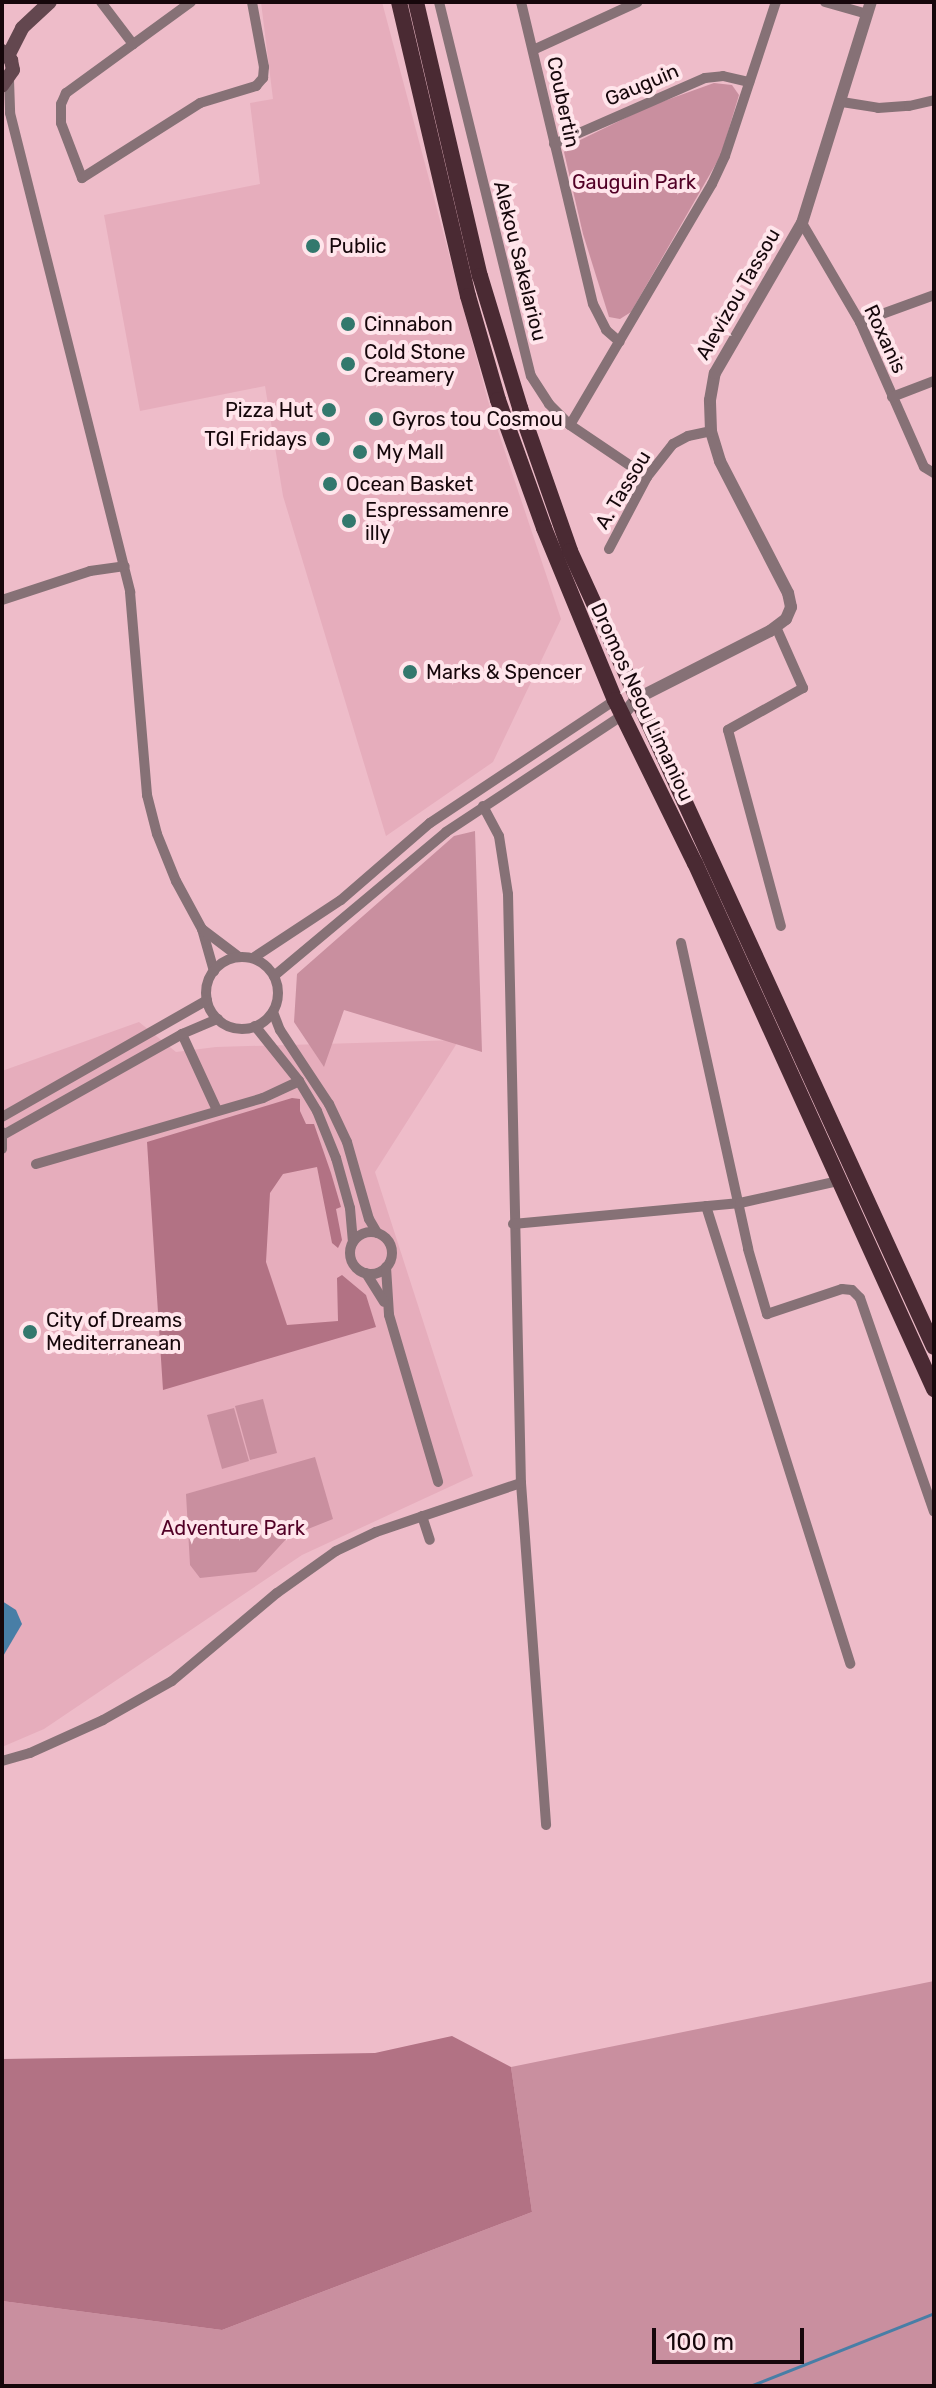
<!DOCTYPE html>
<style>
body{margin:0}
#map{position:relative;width:936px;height:2388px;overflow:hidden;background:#eebcc9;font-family:Rubik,sans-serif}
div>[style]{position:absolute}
.built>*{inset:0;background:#e6adbc}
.green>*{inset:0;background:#c98f9f}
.forest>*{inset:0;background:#b27284}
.water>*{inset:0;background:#487ea6}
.stream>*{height:3px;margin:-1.5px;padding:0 1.5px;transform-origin:1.5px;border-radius:1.5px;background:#487ea6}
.minor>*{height:10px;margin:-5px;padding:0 5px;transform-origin:5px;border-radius:5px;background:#867176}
.minor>.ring{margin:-5px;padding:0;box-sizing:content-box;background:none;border:10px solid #867176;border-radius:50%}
.tertiary>*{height:12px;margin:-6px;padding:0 6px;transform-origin:6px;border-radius:6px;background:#867176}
.secondary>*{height:14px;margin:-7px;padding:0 7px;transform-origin:7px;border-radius:7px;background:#63474f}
.primary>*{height:16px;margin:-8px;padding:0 8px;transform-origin:8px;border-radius:8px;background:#4a2a33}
.dots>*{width:22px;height:22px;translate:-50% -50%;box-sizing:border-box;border:4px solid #ffe5eb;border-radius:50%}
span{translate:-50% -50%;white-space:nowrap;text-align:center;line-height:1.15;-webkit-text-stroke:8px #ffe5eb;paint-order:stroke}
.street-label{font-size:20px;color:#16070b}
.park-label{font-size:20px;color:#520026}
.poi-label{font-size:20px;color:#16070b}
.left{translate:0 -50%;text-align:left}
.right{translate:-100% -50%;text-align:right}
.frame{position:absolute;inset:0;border:4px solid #16070b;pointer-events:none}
.scale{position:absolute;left:652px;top:2328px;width:152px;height:36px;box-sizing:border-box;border:4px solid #16070b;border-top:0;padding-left:10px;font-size:24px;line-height:28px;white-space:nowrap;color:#16070b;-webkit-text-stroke:6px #ffe5eb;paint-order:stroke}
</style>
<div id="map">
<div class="built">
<div style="clip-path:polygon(261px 2px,382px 2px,488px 401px,561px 619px,493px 762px,386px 836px,283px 496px,265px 386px,140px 411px,104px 215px,260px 184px,250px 103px,273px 99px)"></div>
<div style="clip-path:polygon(139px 1022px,176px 1052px,216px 1047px,459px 1040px,375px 1172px,473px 1476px,302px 1555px,44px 1729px,2px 1747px,2px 1071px)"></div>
</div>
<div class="green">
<div style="clip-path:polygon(714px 83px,732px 85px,739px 95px,721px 155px,631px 312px,620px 319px,609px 317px,583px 234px,564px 152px,574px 143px,650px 106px)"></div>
<div style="clip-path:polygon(475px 831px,482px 1052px,344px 1010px,324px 1067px,294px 1022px,297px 974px,454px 836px)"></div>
<div style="clip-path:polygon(263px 1399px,277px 1453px,250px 1460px,235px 1406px)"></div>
<div style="clip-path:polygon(234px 1408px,249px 1461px,222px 1469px,207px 1415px)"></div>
<div style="clip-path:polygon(315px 1457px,333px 1519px,288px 1537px,256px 1572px,200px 1578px,190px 1565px,186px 1494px)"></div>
<div style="clip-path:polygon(934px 1981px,934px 2386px,2px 2386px,2px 2301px,222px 2330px,532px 2212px,511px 2067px)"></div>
</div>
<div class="forest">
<div style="clip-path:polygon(292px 1098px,300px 1099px,300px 1111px,306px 1124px,314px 1124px,331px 1173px,341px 1207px,336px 1209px,342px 1240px,338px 1248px,332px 1243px,317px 1167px,283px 1174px,270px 1193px,266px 1262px,287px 1325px,338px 1321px,337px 1278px,342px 1275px,366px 1295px,376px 1327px,163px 1390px,147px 1142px)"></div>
<div style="clip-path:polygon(452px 2036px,511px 2067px,532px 2212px,222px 2330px,2px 2301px,2px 2059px,375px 2053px)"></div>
</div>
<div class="water">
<div style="clip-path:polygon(2px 1601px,16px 1610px,22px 1624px,2px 1658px)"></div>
</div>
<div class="stream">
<div style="left:750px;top:2386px;width:198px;rotate:-21.6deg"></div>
</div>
<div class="minor">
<div style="left:101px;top:2px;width:53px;rotate:52.7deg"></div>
<div style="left:191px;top:2px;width:155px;rotate:143.9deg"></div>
<div style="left:66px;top:93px;width:12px;rotate:114deg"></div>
<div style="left:61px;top:104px;width:19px;rotate:90deg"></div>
<div style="left:61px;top:123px;width:59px;rotate:69.1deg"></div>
<div style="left:82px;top:178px;width:140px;rotate:-32.4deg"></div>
<div style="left:200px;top:103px;width:59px;rotate:-16.9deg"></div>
<div style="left:256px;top:86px;width:11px;rotate:-49deg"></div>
<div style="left:263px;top:78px;width:11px;rotate:-85deg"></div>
<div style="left:264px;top:67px;width:66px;rotate:-100.5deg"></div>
<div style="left:439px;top:2px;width:385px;rotate:76.2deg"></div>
<div style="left:531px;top:376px;width:33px;rotate:57deg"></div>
<div style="left:549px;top:404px;width:30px;rotate:45deg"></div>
<div style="left:570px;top:425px;width:93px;rotate:34deg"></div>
<div style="left:521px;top:2px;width:310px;rotate:76.6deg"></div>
<div style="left:593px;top:304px;width:29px;rotate:63deg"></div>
<div style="left:606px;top:330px;width:18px;rotate:41deg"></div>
<div style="left:825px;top:2px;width:44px;rotate:15.9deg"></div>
<div style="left:533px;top:50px;width:115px;rotate:-24.6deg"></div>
<div style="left:9px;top:80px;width:33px;rotate:88deg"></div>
<div style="left:10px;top:113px;width:494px;rotate:75.9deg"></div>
<div style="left:130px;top:592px;width:204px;rotate:85.2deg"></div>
<div style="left:147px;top:795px;width:40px;rotate:75.6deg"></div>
<div style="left:157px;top:834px;width:51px;rotate:68deg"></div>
<div style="left:176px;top:881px;width:55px;rotate:61.6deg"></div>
<div style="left:202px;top:929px;width:44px;rotate:74.1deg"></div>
<div style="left:842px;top:102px;width:36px;rotate:9deg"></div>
<div style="left:878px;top:108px;width:31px;rotate:-4deg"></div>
<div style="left:909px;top:106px;width:26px;rotate:-13deg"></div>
<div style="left:554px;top:144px;width:165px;rotate:-23.6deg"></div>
<div style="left:705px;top:78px;width:18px;rotate:-6deg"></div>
<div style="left:723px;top:76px;width:27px;rotate:13deg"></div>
<div style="left:802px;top:223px;width:115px;rotate:59.6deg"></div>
<div style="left:860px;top:322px;width:158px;rotate:66.2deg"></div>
<div style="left:924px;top:467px;width:12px;rotate:31deg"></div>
<div style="left:860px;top:322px;width:79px;rotate:-20deg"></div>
<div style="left:892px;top:397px;width:45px;rotate:-20.9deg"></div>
<div style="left:570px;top:425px;width:280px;rotate:-59.5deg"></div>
<div style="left:712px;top:184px;width:31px;rotate:-65deg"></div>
<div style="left:725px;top:156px;width:162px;rotate:-71.7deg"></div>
<div style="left:609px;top:549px;width:81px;rotate:-62.2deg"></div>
<div style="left:647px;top:477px;width:42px;rotate:-51.8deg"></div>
<div style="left:673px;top:444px;width:17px;rotate:-28deg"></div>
<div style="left:688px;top:436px;width:24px;rotate:-12deg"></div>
<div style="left:2px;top:600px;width:93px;rotate:-18.2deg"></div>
<div style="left:90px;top:571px;width:35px;rotate:-8deg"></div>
<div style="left:776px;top:627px;width:67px;rotate:66.1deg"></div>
<div style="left:803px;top:688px;width:86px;rotate:150.8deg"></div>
<div style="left:728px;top:730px;width:203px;rotate:74.9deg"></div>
<div style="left:483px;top:806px;width:34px;rotate:62deg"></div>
<div style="left:499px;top:836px;width:59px;rotate:81.2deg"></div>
<div style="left:508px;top:894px;width:589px;rotate:88.74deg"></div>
<div style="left:521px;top:1483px;width:343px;rotate:85.8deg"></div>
<div style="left:202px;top:929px;width:46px;rotate:37.1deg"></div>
<div style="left:681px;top:943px;width:313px;rotate:77.6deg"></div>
<div style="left:748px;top:1249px;width:68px;rotate:73.7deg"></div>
<div style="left:767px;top:1314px;width:79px;rotate:-18.4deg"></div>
<div style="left:842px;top:1289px;width:10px;rotate:6deg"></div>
<div style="left:852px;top:1290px;width:11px;rotate:45deg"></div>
<div style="left:860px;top:1298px;width:226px;rotate:70.9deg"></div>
<div class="ring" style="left:206px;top:957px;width:62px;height:62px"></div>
<div style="left:253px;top:958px;width:105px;rotate:-33.4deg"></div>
<div style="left:341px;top:900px;width:118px;rotate:-40.9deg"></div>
<div style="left:430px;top:823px;width:222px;rotate:-33.6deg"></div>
<div style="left:274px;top:976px;width:224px;rotate:-39.9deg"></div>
<div style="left:446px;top:832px;width:212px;rotate:-33.5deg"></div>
<div style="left:273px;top:1012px;width:19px;rotate:69deg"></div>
<div style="left:280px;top:1030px;width:89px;rotate:56.5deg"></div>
<div style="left:329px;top:1104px;width:42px;rotate:64.7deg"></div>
<div style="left:347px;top:1142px;width:80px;rotate:74.1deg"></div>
<div style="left:369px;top:1219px;width:16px;rotate:60deg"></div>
<div style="left:255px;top:1026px;width:70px;rotate:51.3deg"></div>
<div style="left:299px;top:1081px;width:35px;rotate:59deg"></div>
<div style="left:317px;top:1111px;width:51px;rotate:68deg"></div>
<div style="left:336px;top:1158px;width:52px;rotate:74.4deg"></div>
<div style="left:350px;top:1208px;width:34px;rotate:85deg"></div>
<div style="left:182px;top:1034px;width:84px;rotate:65.3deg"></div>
<div style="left:2px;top:1117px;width:236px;rotate:-29.7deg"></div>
<div style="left:2px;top:1132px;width:17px;rotate:90deg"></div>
<div style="left:3px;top:1135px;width:206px;rotate:-29.4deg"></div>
<div style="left:182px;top:1034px;width:39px;rotate:-23deg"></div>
<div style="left:36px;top:1164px;width:236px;rotate:-16.2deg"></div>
<div style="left:263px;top:1098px;width:40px;rotate:-25deg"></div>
<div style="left:706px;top:1206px;width:480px;rotate:72.5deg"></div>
<div style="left:513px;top:1224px;width:228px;rotate:-5.3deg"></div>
<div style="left:740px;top:1203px;width:100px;rotate:-12.7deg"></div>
<div class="ring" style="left:350px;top:1232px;width:32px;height:32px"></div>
<div style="left:386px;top:1267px;width:48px;rotate:86.4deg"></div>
<div style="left:389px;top:1315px;width:174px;rotate:73.6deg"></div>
<div style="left:366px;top:1273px;width:34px;rotate:58deg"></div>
<div style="left:422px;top:1516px;width:25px;rotate:72deg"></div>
<div style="left:2px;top:1761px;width:29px;rotate:-16deg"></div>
<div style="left:30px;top:1753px;width:80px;rotate:-24.3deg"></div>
<div style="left:103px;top:1720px;width:79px;rotate:-29.5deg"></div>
<div style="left:172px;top:1681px;width:137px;rotate:-40deg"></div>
<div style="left:277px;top:1593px;width:72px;rotate:-35.4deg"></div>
<div style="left:336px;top:1551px;width:44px;rotate:-25.4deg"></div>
<div style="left:376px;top:1532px;width:153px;rotate:-18.7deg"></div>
</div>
<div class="tertiary">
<div style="left:623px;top:715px;width:21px;rotate:-51deg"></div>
<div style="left:636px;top:699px;width:150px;rotate:-26.9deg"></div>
<div style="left:770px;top:631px;width:20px;rotate:-37deg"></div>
<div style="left:786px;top:619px;width:13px;rotate:-67deg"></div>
<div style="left:791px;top:607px;width:14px;rotate:-102deg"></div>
<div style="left:788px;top:593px;width:148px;rotate:-117.3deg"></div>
<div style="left:720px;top:461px;width:31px;rotate:-107deg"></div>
<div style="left:711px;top:431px;width:31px;rotate:-92deg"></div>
<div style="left:710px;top:400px;width:27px;rotate:-80deg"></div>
<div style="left:715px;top:373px;width:173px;rotate:-59.9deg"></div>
<div style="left:802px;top:223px;width:232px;rotate:-72.7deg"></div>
</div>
<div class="secondary">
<div style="left:2px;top:51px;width:13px;rotate:45deg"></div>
<div style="left:11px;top:60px;width:10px;rotate:79deg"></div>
<div style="left:13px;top:70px;width:19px;rotate:125deg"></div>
<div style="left:8px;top:56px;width:31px;rotate:-63deg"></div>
<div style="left:22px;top:28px;width:38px;rotate:-43deg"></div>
</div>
<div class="primary">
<div style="left:399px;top:2px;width:302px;rotate:76.8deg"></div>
<div style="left:468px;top:296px;width:108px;rotate:73.9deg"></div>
<div style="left:498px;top:400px;width:136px;rotate:70.2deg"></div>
<div style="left:544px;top:528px;width:186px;rotate:67.6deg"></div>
<div style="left:615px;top:700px;width:182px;rotate:63.9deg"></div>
<div style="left:695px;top:863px;width:578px;rotate:65.56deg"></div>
<div style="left:416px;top:2px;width:281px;rotate:76.9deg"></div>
<div style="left:480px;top:276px;width:138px;rotate:73.1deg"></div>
<div style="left:520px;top:408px;width:151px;rotate:70.7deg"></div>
<div style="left:570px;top:551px;width:875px;rotate:65.43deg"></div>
</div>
<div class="dots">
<div style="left:313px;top:246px;background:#33786d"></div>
<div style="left:348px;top:324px;background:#33786d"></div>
<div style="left:348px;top:364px;background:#33786d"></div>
<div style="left:329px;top:410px;background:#33786d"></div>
<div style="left:376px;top:419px;background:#33786d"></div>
<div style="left:323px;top:439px;background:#33786d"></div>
<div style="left:360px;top:452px;background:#33786d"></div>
<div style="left:330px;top:484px;background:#33786d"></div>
<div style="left:349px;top:521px;background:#33786d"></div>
<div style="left:410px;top:672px;background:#33786d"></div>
<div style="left:30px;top:1332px;background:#33786d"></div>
</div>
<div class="street-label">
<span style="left:642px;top:85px;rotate:-23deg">Gauguin</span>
<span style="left:563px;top:102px;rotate:78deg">Coubertin</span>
<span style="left:520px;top:261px;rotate:76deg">Alekou Sakelariou</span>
<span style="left:738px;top:294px;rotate:-60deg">Alevizou Tassou</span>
<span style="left:885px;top:339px;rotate:65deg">Roxanis</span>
<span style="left:623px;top:490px;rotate:-59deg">A. Tassou</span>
<span style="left:642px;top:702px;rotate:65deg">Dromos Neou Limaniou</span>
</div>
<div class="park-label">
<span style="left:634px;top:182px">Gauguin Park</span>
<span style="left:233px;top:1528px">Adventure Park</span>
</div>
<div class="poi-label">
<span class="left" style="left:329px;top:246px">Public</span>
<span class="left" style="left:364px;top:324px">Cinnabon</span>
<span class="left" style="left:364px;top:364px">Cold Stone<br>Creamery</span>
<span class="right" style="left:313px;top:410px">Pizza Hut</span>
<span class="left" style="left:392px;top:419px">Gyros tou Cosmou</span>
<span class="right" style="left:307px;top:439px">TGI Fridays</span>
<span class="left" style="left:376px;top:452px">My Mall</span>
<span class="left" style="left:346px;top:484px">Ocean Basket</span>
<span class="left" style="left:365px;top:522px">Espressamenre<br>illy</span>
<span class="left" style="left:426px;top:672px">Marks &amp; Spencer</span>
<span class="left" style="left:46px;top:1332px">City of Dreams<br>Mediterranean</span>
</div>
<div class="frame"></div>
<div class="scale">100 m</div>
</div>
